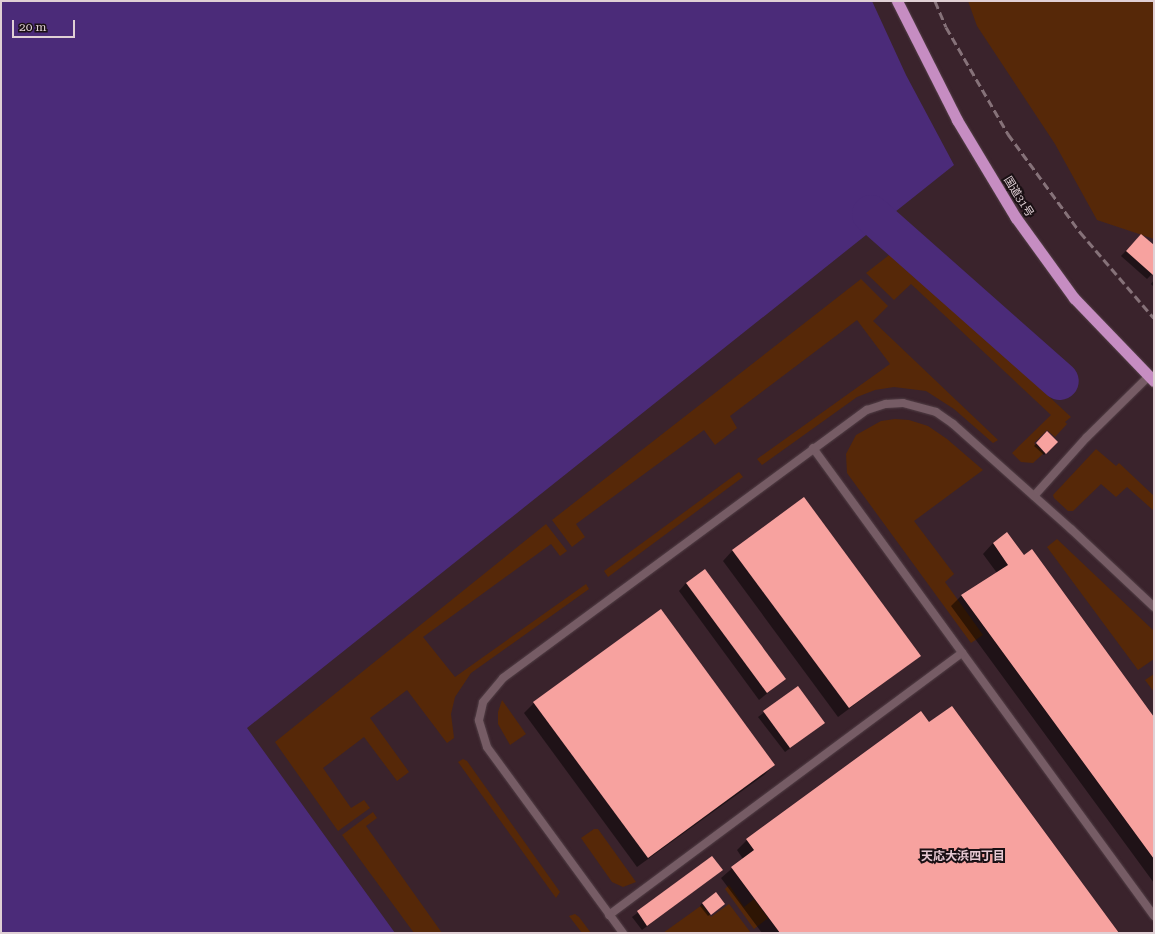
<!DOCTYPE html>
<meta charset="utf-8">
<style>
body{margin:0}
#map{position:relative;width:1155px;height:934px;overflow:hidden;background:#3a232c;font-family:"Roboto Serif","Noto Sans JP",serif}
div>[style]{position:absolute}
.green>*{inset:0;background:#562808}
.water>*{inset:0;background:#4b2b79}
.shadow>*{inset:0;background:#0007}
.river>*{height:38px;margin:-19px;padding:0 19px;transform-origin:19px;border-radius:19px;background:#4b2b79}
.building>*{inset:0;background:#f7a29f}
.roads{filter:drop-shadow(0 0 1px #523f46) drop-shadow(0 0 1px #523f46)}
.service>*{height:8px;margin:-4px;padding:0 4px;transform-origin:4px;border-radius:4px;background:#765c65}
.trunk>*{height:11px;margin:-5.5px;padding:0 5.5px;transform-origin:5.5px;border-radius:5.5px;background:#c68dc2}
.rail>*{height:3px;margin-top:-1.5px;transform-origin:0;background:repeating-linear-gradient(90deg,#867279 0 8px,transparent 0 12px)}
span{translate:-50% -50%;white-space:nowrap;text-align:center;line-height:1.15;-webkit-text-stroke:4px #1a1014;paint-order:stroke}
.street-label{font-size:11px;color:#e0d0d5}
.neighbourhood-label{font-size:12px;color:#e7c9d3;font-weight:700}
.frame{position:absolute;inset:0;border:2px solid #e0d0d5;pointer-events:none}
.scale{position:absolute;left:12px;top:20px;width:63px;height:18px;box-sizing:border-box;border:2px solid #e0d0d5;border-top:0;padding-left:5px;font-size:12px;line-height:14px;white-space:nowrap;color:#e0d0d5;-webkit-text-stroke:3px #1a1014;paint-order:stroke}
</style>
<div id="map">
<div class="green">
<div style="clip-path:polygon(968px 1px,1154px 1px,1154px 239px,1097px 220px,1055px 144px,977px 26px)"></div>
<div style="clip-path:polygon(893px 252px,1071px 417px,1065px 422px,1067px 424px,1055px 437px,1047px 430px,1034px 443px,1044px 453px,1033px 463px,1021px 462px,1012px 453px,1051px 415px,911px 284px,894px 300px,866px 273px)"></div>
<div style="clip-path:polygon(861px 279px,888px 306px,873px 321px,998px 440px,993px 443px,954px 409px,926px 391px,894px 387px,875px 390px,857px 397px,762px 465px,757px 459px,890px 364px,857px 320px,730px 416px,737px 428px,715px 445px,704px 430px,576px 524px,585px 537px,572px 547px,552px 520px)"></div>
<div style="clip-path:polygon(895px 419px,909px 420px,928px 426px,947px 439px,983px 470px,914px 521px,954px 574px,945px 582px,983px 635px,971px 643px,847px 473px,846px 454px,856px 435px,881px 421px)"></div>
<div style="clip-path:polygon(1096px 449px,1116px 466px,1119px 463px,1154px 496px,1154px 511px,1127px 487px,1116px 497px,1101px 484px,1073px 511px,1068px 511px,1054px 498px,1053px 495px)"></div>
<div style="clip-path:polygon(739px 472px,743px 477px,608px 577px,604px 571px)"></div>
<div style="clip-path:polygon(546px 524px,567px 551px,560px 556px,551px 544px,423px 637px,455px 677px,586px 584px,589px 589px,471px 673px,455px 697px,451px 714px,454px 738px,447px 743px,407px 690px,370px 718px,409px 772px,397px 781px,364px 737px,323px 768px,351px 808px,364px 800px,370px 808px,338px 831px,275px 742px)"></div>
<div style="clip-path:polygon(1057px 539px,1154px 631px,1154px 659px,1138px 670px,1047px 547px)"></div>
<div style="clip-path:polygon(1154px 674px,1154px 692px,1145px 680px)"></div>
<div style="clip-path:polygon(502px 700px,526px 734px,510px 745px,498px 724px,498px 712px)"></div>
<div style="clip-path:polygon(463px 759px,467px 761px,560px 892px,556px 898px,458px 762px)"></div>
<div style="clip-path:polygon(373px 812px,377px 818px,366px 826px,442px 933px,414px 933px,342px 835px)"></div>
<div style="clip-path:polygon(594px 829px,598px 829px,636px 882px,623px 887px,612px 882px,581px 838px)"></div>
<div style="clip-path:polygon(729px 885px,744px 907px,754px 899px,768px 918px,754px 929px,725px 889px)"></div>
<div style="clip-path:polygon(729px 904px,751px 933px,663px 933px,702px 905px,711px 917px)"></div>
<div style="clip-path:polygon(575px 914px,579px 917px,591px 933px,582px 933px,569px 916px)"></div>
</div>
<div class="water">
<div style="clip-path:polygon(1px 1px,872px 1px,906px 75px,954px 165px,247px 728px,395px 933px,1px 933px)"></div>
</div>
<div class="shadow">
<div style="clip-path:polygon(1141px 235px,1154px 247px,1154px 272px,1147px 279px,1121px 256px)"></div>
<div style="clip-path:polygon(1154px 280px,1154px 287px,1151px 284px)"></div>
<div style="clip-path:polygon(1047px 433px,1056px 442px,1044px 455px,1034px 446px)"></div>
<div style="clip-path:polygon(993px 543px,1024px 557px,1154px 719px,1154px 883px,951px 606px,961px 596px,997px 573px,983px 554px)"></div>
<div style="clip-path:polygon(733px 550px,920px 656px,838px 717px,723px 561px)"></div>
<div style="clip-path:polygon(686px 583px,785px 679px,759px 700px,679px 591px)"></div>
<div style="clip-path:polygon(797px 687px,824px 723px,785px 752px,758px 717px)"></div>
<div style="clip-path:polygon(534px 703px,774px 765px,764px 775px,637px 867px,524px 713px)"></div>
<div style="clip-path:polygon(747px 840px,1118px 933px,762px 933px,721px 878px,743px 859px,737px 850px)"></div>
<div style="clip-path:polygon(712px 857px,722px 870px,642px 930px,632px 917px)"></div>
<div style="clip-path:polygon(702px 903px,721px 906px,708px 916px,700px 906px)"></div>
</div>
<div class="river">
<div style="left:871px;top:214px;width:252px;rotate:41.5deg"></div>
</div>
<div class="building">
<div style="clip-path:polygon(1141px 234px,1154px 245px,1153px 275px,1126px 251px)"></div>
<div style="clip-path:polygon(1047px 431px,1058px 442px,1046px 454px,1036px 443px)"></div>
<div style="clip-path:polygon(804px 497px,921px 656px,849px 708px,732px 550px)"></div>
<div style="clip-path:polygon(1007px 532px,1024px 555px,1032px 549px,1154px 717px,1154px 859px,961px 595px,1008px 565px,993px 543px)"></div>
<div style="clip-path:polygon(705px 569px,786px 679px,767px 693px,686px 583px)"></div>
<div style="clip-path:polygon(661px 609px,775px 765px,648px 858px,533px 702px)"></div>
<div style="clip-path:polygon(798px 686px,825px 723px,790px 748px,763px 711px)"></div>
<div style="clip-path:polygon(952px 706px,1119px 933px,780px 933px,731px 867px,754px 850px,746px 839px,921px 711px,929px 722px)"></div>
<div style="clip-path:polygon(712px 856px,723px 870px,647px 926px,637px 911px)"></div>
<div style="clip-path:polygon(716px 892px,725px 904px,711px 915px,702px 903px)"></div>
</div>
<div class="roads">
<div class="service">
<div style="left:813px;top:448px;width:579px;rotate:53.92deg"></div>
<div style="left:1034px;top:496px;width:79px;rotate:-48.1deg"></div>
<div style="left:1087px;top:437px;width:87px;rotate:-44.5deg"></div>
<div style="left:609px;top:915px;width:440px;rotate:-36.6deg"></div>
<div style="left:623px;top:933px;width:230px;rotate:-126.2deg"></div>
<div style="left:487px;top:747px;width:28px;rotate:-107deg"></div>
<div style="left:479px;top:720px;width:18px;rotate:-77deg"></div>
<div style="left:483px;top:702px;width:31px;rotate:-50deg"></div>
<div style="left:503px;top:678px;width:452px;rotate:-36.4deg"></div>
<div style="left:867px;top:410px;width:20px;rotate:-18deg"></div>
<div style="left:886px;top:404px;width:17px;rotate:-3deg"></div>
<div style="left:903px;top:403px;width:34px;rotate:15deg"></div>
<div style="left:936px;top:412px;width:21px;rotate:35deg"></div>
<div style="left:953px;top:424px;width:158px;rotate:41.7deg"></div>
<div style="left:1071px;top:529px;width:114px;rotate:43.2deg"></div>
</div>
<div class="trunk">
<div style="left:897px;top:1px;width:133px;rotate:63.2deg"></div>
<div style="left:957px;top:120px;width:114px;rotate:59deg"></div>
<div style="left:1016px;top:218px;width:99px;rotate:54.1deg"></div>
<div style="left:1074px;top:298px;width:115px;rotate:46.1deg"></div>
</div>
</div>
<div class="rail">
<div style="left:935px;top:1px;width:28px;rotate:67deg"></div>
<div style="left:946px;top:27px;width:124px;rotate:59.9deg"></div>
<div style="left:1008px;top:134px;width:122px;rotate:53.7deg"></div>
<div style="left:1080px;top:232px;width:113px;rotate:49.3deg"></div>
</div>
<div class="street-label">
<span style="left:1018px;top:197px;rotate:58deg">国道31号</span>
</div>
<div class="neighbourhood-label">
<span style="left:963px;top:857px">天応大浜四丁目</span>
</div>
<div class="frame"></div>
<div class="scale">20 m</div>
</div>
